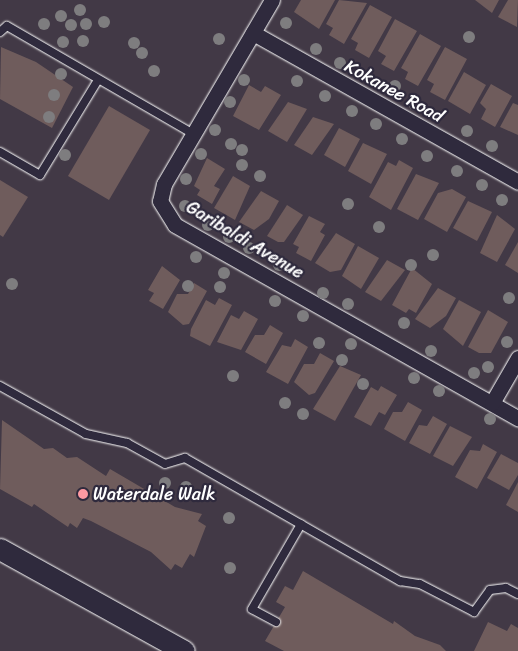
<!DOCTYPE html>
<style>
body{margin:0}
#map{position:relative;width:518px;height:651px;overflow:hidden;background:#423946;font-family:Sriracha,sans-serif}
div>[style]{position:absolute}
.building>*{inset:0;background:#6f5c5c}
.roads{filter:drop-shadow(0 0 1px #fff) drop-shadow(0 0 1px #fff)}
.lane>*{height:8px;margin:-4px;padding:0 4px;transform-origin:4px;border-radius:4px;background:#2f2a3d}
.street>*{height:15px;margin:-7.5px;padding:0 7.5px;transform-origin:7.5px;border-radius:7.5px;background:#2f2a3d}
.secondary>*{height:21px;margin:-10.5px;padding:0 10.5px;transform-origin:10.5px;border-radius:10.5px;background:#2f2a3d}
.trees>*{width:12px;height:12px;margin:-6px;border-radius:50%;background:#7e7d7f}
.dots>*{width:14px;height:14px;translate:-50% -50%;box-sizing:border-box;border:2px solid #2f2a3d;border-radius:50%}
span{translate:-50% -50%;white-space:nowrap;text-align:center;line-height:1.15;-webkit-text-stroke:4.5px #2f2a3d;paint-order:stroke}
.street-label{font-size:18px;color:#fff}
.poi-label{font-size:18px;color:#fff}
.left{translate:0 -50%;text-align:left}
</style>
<div id="map">
<div class="building">
<div style="clip-path:polygon(301px 0,335px 0,319px 29px,294px 12px)"></div>
<div style="clip-path:polygon(339px 0,367px 3px,344px 44px,329px 35px,333px 28px,326px 24px)"></div>
<div style="clip-path:polygon(475px 0,499px 0,492px 13px)"></div>
<div style="clip-path:polygon(508px 0,518px 0,517px 27px,498px 17px)"></div>
<div style="clip-path:polygon(370px 5px,392px 17px,369px 58px,355px 50px,358px 43px,351px 39px)"></div>
<div style="clip-path:polygon(395px 19px,417px 31px,394px 71px,381px 64px,386px 56px,378px 51px)"></div>
<div style="clip-path:polygon(420px 34px,441px 46px,418px 86px,405px 79px,408px 72px,401px 68px)"></div>
<div style="clip-path:polygon(1px 47px,36px 62px,73px 87px,52px 128px,0 99px)"></div>
<div style="clip-path:polygon(445px 47px,467px 59px,445px 100px,430px 92px,434px 84px,427px 80px)"></div>
<div style="clip-path:polygon(464px 72px,486px 85px,470px 114px,448px 101px)"></div>
<div style="clip-path:polygon(491px 84px,512px 96px,495px 127px,481px 119px,486px 109px,480px 103px)"></div>
<div style="clip-path:polygon(249px 85px,261px 92px,265px 86px,281px 95px,259px 130px,233px 116px)"></div>
<div style="clip-path:polygon(288px 102px,307px 109px,287px 142px,268px 131px)"></div>
<div style="clip-path:polygon(513px 103px,518px 105px,518px 135px,500px 127px)"></div>
<div style="clip-path:polygon(109px 106px,150px 130px,109px 200px,68px 176px)"></div>
<div style="clip-path:polygon(313px 117px,334px 124px,312px 155px,294px 145px)"></div>
<div style="clip-path:polygon(339px 128px,360px 139px,345px 167px,324px 155px)"></div>
<div style="clip-path:polygon(363px 143px,387px 154px,371px 184px,348px 171px)"></div>
<div style="clip-path:polygon(207px 158px,225px 169px,214px 186px,220px 189px,212px 204px,197px 195px,200px 190px,194px 186px)"></div>
<div style="clip-path:polygon(399px 160px,413px 168px,391px 210px,369px 197px,388px 162px,396px 166px)"></div>
<div style="clip-path:polygon(416px 174px,439px 183px,418px 220px,397px 209px)"></div>
<div style="clip-path:polygon(233px 176px,250px 186px,235px 220px,214px 208px)"></div>
<div style="clip-path:polygon(0 180px,28px 197px,3px 237px,0 235px)"></div>
<div style="clip-path:polygon(452px 189px,466px 197px,447px 232px,424px 219px,438px 193px)"></div>
<div style="clip-path:polygon(261px 191px,279px 201px,269px 219px,254px 230px,239px 222px)"></div>
<div style="clip-path:polygon(468px 201px,492px 212px,477px 241px,453px 228px)"></div>
<div style="clip-path:polygon(287px 205px,303px 215px,284px 242px,278px 242px,267px 236px)"></div>
<div style="clip-path:polygon(497px 215px,515px 229px,497px 262px,480px 253px)"></div>
<div style="clip-path:polygon(309px 216px,325px 224px,320px 232px,325px 235px,311px 261px,296px 253px,299px 247px,293px 244px)"></div>
<div style="clip-path:polygon(336px 233px,355px 244px,341px 270px,330px 272px,315px 263px)"></div>
<div style="clip-path:polygon(518px 242px,518px 273px,505px 265px)"></div>
<div style="clip-path:polygon(358px 246px,379px 258px,361px 289px,342px 276px)"></div>
<div style="clip-path:polygon(387px 260px,405px 270px,381px 301px,365px 292px)"></div>
<div style="clip-path:polygon(162px 266px,180px 280px,163px 309px,149px 301px,154px 293px,148px 290px)"></div>
<div style="clip-path:polygon(412px 268px,432px 284px,416px 313px,409px 309px,406px 313px,392px 305px)"></div>
<div style="clip-path:polygon(194px 283px,207px 291px,189px 324px,183px 325px,168px 312px,177px 294px,188px 294px)"></div>
<div style="clip-path:polygon(438px 288px,456px 298px,446px 316px,430px 328px,415px 319px)"></div>
<div style="clip-path:polygon(219px 298px,232px 305px,210px 346px,190px 336px,191px 329px,206px 300px,215px 305px)"></div>
<div style="clip-path:polygon(459px 300px,481px 312px,463px 346px,443px 329px)"></div>
<div style="clip-path:polygon(488px 310px,508px 322px,491px 353px,479px 353px,468px 347px)"></div>
<div style="clip-path:polygon(244px 311px,258px 319px,241px 350px,217px 342px,231px 315px,239px 319px)"></div>
<div style="clip-path:polygon(270px 325px,283px 333px,266px 364px,245px 352px,255px 335px,264px 335px)"></div>
<div style="clip-path:polygon(295px 339px,308px 347px,288px 384px,266px 372px,282px 345px,291px 347px)"></div>
<div style="clip-path:polygon(320px 353px,334px 361px,315px 393px,309px 395px,294px 382px,304px 364px,314px 364px)"></div>
<div style="clip-path:polygon(340px 366px,361px 375px,335px 421px,313px 409px)"></div>
<div style="clip-path:polygon(381px 386px,397px 395px,385px 415px,379px 412px,371px 426px,354px 417px,371px 387px,378px 391px)"></div>
<div style="clip-path:polygon(408px 402px,422px 410px,405px 441px,384px 429px,393px 412px,402px 412px)"></div>
<div style="clip-path:polygon(433px 416px,447px 424px,430px 454px,409px 443px,419px 425px,427px 426px)"></div>
<div style="clip-path:polygon(2px 420px,44px 449px,53px 448px,67px 458px,77px 457px,106px 476px,110px 469px,175px 507px,202px 514px,198px 521px,206px 526px,194px 557px,190px 554px,182px 568px,175px 564px,171px 570px,151px 552px,91px 521px,83px 518px,77px 528px,70px 523px,68px 527px,34px 504px,32px 507px,0 489px)"></div>
<div style="clip-path:polygon(450px 426px,472px 437px,453px 466px,433px 456px)"></div>
<div style="clip-path:polygon(483px 444px,497px 452px,477px 489px,455px 477px,470px 450px,480px 451px)"></div>
<div style="clip-path:polygon(501px 454px,518px 463px,518px 475px,509px 490px,487px 478px)"></div>
<div style="clip-path:polygon(518px 482px,518px 512px,506px 505px)"></div>
<div style="clip-path:polygon(303px 571px,393px 624px,394px 621px,415px 636px,440px 645px,446px 651px,284px 651px,265px 641px,285px 607px,276px 602px,285px 586px,293px 590px)"></div>
<div style="clip-path:polygon(488px 622px,507px 631px,511px 624px,518px 628px,518px 651px,474px 651px)"></div>
</div>
<div class="roads">
<div class="lane">
<div style="left:0;top:32px;width:9px;rotate:-41deg"></div>
<div style="left:7px;top:26px;width:215px;rotate:30.1deg"></div>
<div style="left:0;top:152px;width:46px;rotate:29.9deg"></div>
<div style="left:40px;top:175px;width:111px;rotate:-58.6deg"></div>
<div style="left:0;top:386px;width:98px;rotate:29.2deg"></div>
<div style="left:86px;top:434px;width:42px;rotate:12.4deg"></div>
<div style="left:127px;top:443px;width:43px;rotate:28.9deg"></div>
<div style="left:165px;top:464px;width:21px;rotate:-17deg"></div>
<div style="left:185px;top:458px;width:248px;rotate:29.8deg"></div>
<div style="left:400px;top:581px;width:20px;rotate:9deg"></div>
<div style="left:420px;top:584px;width:61px;rotate:27.4deg"></div>
<div style="left:474px;top:612px;width:27px;rotate:-54deg"></div>
<div style="left:490px;top:590px;width:16px;rotate:-7deg"></div>
<div style="left:506px;top:588px;width:13px;rotate:27deg"></div>
<div style="left:276px;top:622px;width:27px;rotate:-152deg"></div>
<div style="left:252px;top:609px;width:98px;rotate:-60deg"></div>
</div>
<div class="street">
<div style="left:272px;top:0;width:213px;rotate:120.4deg"></div>
<div style="left:164px;top:184px;width:17px;rotate:103deg"></div>
<div style="left:160px;top:201px;width:28px;rotate:58deg"></div>
<div style="left:175px;top:225px;width:394px;rotate:29.4deg"></div>
<div style="left:253px;top:33px;width:304px;rotate:29.3deg"></div>
<div style="left:492px;top:403px;width:52px;rotate:-60deg"></div>
</div>
<div class="secondary">
<div style="left:0;top:549px;width:210px;rotate:29deg"></div>
</div>
</div>
<div class="trees">
<div style="left:80px;top:10px"></div>
<div style="left:61px;top:16px"></div>
<div style="left:104px;top:22px"></div>
<div style="left:286px;top:23px"></div>
<div style="left:44px;top:24px"></div>
<div style="left:86px;top:24px"></div>
<div style="left:71px;top:25px"></div>
<div style="left:469px;top:37px"></div>
<div style="left:219px;top:39px"></div>
<div style="left:83px;top:41px"></div>
<div style="left:63px;top:42px"></div>
<div style="left:134px;top:43px"></div>
<div style="left:316px;top:49px"></div>
<div style="left:142px;top:53px"></div>
<div style="left:340px;top:63px"></div>
<div style="left:154px;top:71px"></div>
<div style="left:61px;top:74px"></div>
<div style="left:244px;top:80px"></div>
<div style="left:297px;top:81px"></div>
<div style="left:395px;top:86px"></div>
<div style="left:54px;top:95px"></div>
<div style="left:325px;top:96px"></div>
<div style="left:230px;top:102px"></div>
<div style="left:415px;top:105px"></div>
<div style="left:352px;top:111px"></div>
<div style="left:49px;top:117px"></div>
<div style="left:376px;top:124px"></div>
<div style="left:215px;top:130px"></div>
<div style="left:467px;top:131px"></div>
<div style="left:402px;top:139px"></div>
<div style="left:231px;top:144px"></div>
<div style="left:492px;top:146px"></div>
<div style="left:242px;top:150px"></div>
<div style="left:201px;top:154px"></div>
<div style="left:65px;top:155px"></div>
<div style="left:427px;top:156px"></div>
<div style="left:242px;top:165px"></div>
<div style="left:457px;top:171px"></div>
<div style="left:260px;top:176px"></div>
<div style="left:186px;top:179px"></div>
<div style="left:482px;top:185px"></div>
<div style="left:502px;top:200px"></div>
<div style="left:348px;top:204px"></div>
<div style="left:185px;top:206px"></div>
<div style="left:208px;top:225px"></div>
<div style="left:379px;top:227px"></div>
<div style="left:229px;top:237px"></div>
<div style="left:249px;top:248px"></div>
<div style="left:433px;top:255px"></div>
<div style="left:196px;top:257px"></div>
<div style="left:279px;top:265px"></div>
<div style="left:411px;top:265px"></div>
<div style="left:224px;top:273px"></div>
<div style="left:12px;top:284px"></div>
<div style="left:188px;top:286px"></div>
<div style="left:220px;top:287px"></div>
<div style="left:323px;top:293px"></div>
<div style="left:509px;top:298px"></div>
<div style="left:275px;top:301px"></div>
<div style="left:348px;top:304px"></div>
<div style="left:303px;top:316px"></div>
<div style="left:404px;top:323px"></div>
<div style="left:507px;top:342px"></div>
<div style="left:319px;top:343px"></div>
<div style="left:351px;top:344px"></div>
<div style="left:431px;top:351px"></div>
<div style="left:342px;top:360px"></div>
<div style="left:488px;top:367px"></div>
<div style="left:474px;top:373px"></div>
<div style="left:233px;top:376px"></div>
<div style="left:414px;top:378px"></div>
<div style="left:363px;top:384px"></div>
<div style="left:439px;top:391px"></div>
<div style="left:285px;top:403px"></div>
<div style="left:303px;top:414px"></div>
<div style="left:490px;top:419px"></div>
<div style="left:165px;top:483px"></div>
<div style="left:186px;top:487px"></div>
<div style="left:229px;top:518px"></div>
<div style="left:230px;top:568px"></div>
</div>
<div class="dots">
<div style="left:83px;top:494px;background:#ff9aa2"></div>
</div>
<div class="street-label">
<span style="left:394px;top:91px;rotate:29deg">Kokanee Road</span>
<span style="left:245px;top:240px;rotate:31deg">Garibaldi Avenue</span>
</div>
<div class="poi-label">
<span class="left" style="left:93px;top:494px">Waterdale Walk</span>
</div>
</div>
